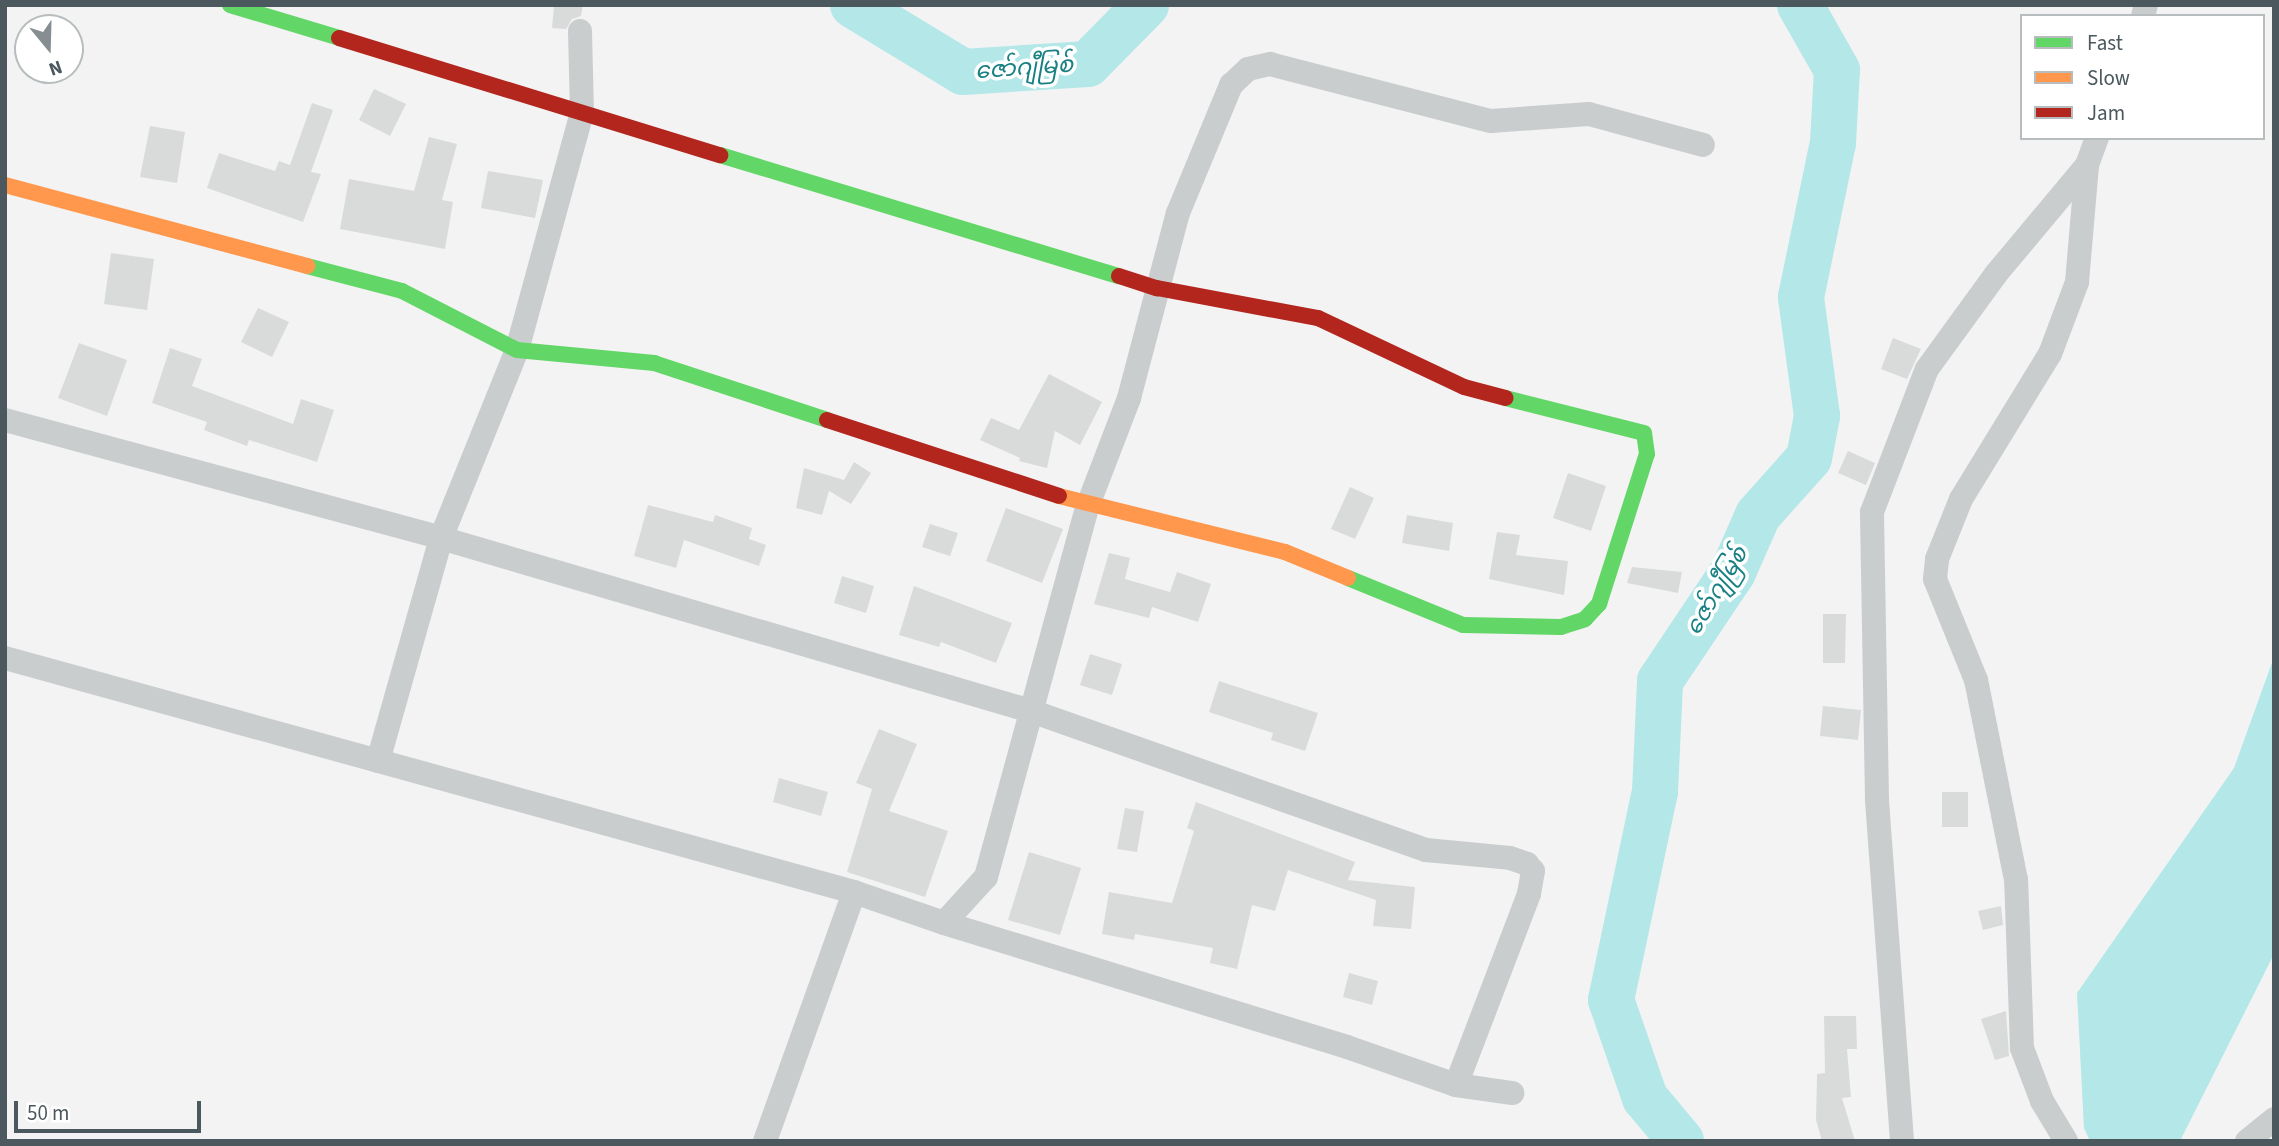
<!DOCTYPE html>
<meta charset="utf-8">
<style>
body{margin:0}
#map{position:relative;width:2279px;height:1146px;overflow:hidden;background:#f3f3f3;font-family:"Source Sans 3","Noto Sans Myanmar",sans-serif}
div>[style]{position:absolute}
.water>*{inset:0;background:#b3e7e8}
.river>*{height:46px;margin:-23px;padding:0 23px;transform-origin:23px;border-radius:23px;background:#b3e7e8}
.building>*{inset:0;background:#d9dbdb}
.street>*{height:24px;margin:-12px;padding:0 12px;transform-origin:12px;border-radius:12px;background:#cacdce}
.fast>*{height:16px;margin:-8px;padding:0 8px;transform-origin:8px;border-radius:8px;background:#63d668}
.slow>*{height:16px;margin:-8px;padding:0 8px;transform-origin:8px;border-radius:8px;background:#ff974d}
.jam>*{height:16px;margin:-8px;padding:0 8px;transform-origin:8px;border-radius:8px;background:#b3261e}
span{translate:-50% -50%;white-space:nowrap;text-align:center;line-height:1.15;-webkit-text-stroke:7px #fff;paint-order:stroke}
.water-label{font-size:23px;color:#198183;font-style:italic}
.frame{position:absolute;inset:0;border:7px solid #4b585d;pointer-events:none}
.legend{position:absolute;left:2020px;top:14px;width:245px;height:126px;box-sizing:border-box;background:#fff;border:2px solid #b7bcbe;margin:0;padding:9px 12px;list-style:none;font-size:21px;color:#4b585d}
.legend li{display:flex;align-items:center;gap:14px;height:35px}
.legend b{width:35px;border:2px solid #b7bcbe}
.north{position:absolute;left:14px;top:14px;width:70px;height:70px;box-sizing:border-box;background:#fff;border:2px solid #b7bcbe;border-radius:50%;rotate:161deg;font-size:19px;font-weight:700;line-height:28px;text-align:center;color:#4b585d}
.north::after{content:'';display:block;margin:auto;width:24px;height:32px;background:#868e92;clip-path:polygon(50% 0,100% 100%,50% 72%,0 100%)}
.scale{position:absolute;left:14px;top:1101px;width:187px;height:32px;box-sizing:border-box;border:4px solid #4b585d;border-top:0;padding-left:9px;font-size:21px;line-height:24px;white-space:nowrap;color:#4b585d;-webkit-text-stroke:5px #fff;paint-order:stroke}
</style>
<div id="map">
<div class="water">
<div style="clip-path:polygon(2274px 657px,2274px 954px,2180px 1141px,2090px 1141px,2084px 1128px,2077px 993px,2234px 768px)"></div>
</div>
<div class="river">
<div style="left:853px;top:5px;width:129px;rotate:31.3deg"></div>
<div style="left:963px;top:72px;width:125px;rotate:-3.7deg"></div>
<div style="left:1088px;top:64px;width:83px;rotate:-45.5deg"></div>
<div style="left:1681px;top:1141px;width:56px;rotate:-129.9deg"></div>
<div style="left:1645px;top:1098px;width:104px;rotate:-109.1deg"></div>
<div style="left:1611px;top:1000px;width:213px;rotate:-78.1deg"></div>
<div style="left:1655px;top:792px;width:111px;rotate:-87.4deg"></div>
<div style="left:1660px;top:681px;width:131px;rotate:-56.2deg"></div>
<div style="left:1733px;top:572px;width:62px;rotate:-66.3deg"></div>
<div style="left:1758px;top:515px;width:76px;rotate:-48.2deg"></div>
<div style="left:1809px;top:458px;width:43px;rotate:-79.2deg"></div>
<div style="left:1817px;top:416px;width:120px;rotate:-97.7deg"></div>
<div style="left:1801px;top:297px;width:157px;rotate:-78.3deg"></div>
<div style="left:1833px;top:143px;width:73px;rotate:-86.9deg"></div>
<div style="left:1837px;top:70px;width:75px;rotate:-119.6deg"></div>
</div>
<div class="building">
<div style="clip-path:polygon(554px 5px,583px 5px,581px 16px,572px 19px,566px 29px,552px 28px)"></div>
<div style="clip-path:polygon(374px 89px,406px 104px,390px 136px,359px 120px)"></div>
<div style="clip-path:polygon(312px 103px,333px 110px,311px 172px,321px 174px,303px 222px,207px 188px,219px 153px,275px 171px,279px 161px,290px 165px)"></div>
<div style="clip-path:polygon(150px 126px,185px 132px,177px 183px,140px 177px)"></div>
<div style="clip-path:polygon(429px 137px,457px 144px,442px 200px,453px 202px,445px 249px,340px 229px,349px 179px,414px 191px)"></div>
<div style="clip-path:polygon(488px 171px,543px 180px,535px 218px,481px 208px)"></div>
<div style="clip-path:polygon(111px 253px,154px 259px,147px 310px,104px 304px)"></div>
<div style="clip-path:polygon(258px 308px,289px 322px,272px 357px,241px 342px)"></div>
<div style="clip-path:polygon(1893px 338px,1921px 349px,1907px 379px,1881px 369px)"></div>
<div style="clip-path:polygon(79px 343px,127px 360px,107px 416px,58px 398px)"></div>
<div style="clip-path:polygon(170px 348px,202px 359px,192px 386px,293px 424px,301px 399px,334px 410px,317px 462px,249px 440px,247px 446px,204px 430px,207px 422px,152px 403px)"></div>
<div style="clip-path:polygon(1049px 374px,1102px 402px,1080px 445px,1055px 431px,1047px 468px,1019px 461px,1020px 458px,980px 440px,991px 418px,1019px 430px)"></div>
<div style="clip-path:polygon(1848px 451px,1875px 463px,1866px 485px,1838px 473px)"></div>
<div style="clip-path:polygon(854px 462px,871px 473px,851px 504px,829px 491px,822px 515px,796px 508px,804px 468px,844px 480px)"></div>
<div style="clip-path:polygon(1568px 473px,1606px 486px,1591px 531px,1553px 518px)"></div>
<div style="clip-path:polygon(1350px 487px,1374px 498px,1355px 539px,1331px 529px)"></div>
<div style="clip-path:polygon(648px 505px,713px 522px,715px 515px,752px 528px,749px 539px,766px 545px,759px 566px,684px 540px,676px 568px,634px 556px)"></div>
<div style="clip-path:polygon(1006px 508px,1063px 529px,1042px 583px,986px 561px)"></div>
<div style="clip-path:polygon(1407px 515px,1453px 523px,1449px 551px,1402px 543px)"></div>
<div style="clip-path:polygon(930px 524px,958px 533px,950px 556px,922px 547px)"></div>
<div style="clip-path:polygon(1497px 532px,1520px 535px,1516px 555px,1568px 561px,1564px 595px,1489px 579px)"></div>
<div style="clip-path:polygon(1109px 553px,1130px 558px,1125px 579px,1170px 592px,1177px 572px,1211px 584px,1198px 622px,1152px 607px,1149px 618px,1094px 604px)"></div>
<div style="clip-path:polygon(1632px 567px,1682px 572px,1678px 593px,1627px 583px)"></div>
<div style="clip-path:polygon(842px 576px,874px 586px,866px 613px,834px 603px)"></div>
<div style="clip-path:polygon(914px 586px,1012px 623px,996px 663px,941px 642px,939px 647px,899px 635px)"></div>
<div style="clip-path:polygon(1823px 614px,1846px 614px,1845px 663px,1823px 663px)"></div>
<div style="clip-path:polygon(1090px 654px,1122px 664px,1112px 695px,1080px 685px)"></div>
<div style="clip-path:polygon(1219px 681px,1318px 713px,1305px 751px,1271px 740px,1273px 733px,1209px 712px)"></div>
<div style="clip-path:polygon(1823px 706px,1861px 710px,1858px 740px,1820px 736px)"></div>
<div style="clip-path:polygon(879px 729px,917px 744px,889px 811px,948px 831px,925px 897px,847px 872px,872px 789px,856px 783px)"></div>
<div style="clip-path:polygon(779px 778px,828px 792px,821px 816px,773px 802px)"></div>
<div style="clip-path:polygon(1942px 792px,1968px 792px,1968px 827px,1942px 827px)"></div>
<div style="clip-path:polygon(1196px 802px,1355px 862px,1348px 880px,1415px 887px,1411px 929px,1373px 926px,1376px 900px,1288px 870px,1275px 911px,1252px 905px,1237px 969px,1210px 963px,1213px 948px,1135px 934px,1134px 940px,1102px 934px,1109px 892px,1172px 903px,1194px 831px,1187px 828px)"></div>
<div style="clip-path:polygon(1125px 808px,1144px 811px,1137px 852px,1117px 849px)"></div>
<div style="clip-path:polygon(1029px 852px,1081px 868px,1060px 935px,1008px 920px)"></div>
<div style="clip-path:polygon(2001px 906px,2003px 925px,1983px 930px,1978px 911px)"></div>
<div style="clip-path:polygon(1349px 973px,1378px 981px,1372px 1005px,1343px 997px)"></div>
<div style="clip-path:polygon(2006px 1011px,2009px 1056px,1995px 1060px,1981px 1019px)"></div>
<div style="clip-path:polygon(1824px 1016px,1856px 1016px,1857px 1049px,1847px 1049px,1851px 1097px,1842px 1098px,1855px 1141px,1822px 1141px,1816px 1120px,1817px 1074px,1825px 1073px)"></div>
</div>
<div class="street">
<div style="left:2143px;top:16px;width:11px;rotate:-75deg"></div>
<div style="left:5px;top:420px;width:452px;rotate:15.1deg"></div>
<div style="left:441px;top:538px;width:615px;rotate:16.34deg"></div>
<div style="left:1031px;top:711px;width:419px;rotate:19.4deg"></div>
<div style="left:1426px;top:850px;width:84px;rotate:5.4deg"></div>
<div style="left:1510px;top:858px;width:18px;rotate:19deg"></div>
<div style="left:1527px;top:864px;width:9px;rotate:49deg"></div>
<div style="left:1533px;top:871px;width:23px;rotate:100deg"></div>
<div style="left:1529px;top:894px;width:204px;rotate:110.9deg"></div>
<div style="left:5px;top:658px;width:881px;rotate:15.41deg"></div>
<div style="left:854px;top:892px;width:95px;rotate:19deg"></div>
<div style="left:944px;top:923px;width:62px;rotate:-47.6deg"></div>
<div style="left:986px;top:877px;width:386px;rotate:-74.7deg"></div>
<div style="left:1088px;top:505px;width:115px;rotate:-69deg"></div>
<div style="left:1129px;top:398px;width:191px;rotate:-75.2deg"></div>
<div style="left:1178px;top:213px;width:139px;rotate:-67.5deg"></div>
<div style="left:1231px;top:85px;width:23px;rotate:-43deg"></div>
<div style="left:1248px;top:69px;width:23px;rotate:-13deg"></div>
<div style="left:1270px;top:64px;width:228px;rotate:14.5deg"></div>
<div style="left:1491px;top:121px;width:98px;rotate:-4.1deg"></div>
<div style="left:1589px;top:114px;width:118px;rotate:15.2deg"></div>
<div style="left:378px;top:761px;width:232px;rotate:-74.2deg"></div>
<div style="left:441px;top:538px;width:203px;rotate:-68deg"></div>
<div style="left:517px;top:350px;width:246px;rotate:-74.7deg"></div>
<div style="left:582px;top:113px;width:82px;rotate:-91.4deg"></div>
<div style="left:944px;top:923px;width:422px;rotate:17.1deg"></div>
<div style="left:1347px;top:1047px;width:115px;rotate:19.2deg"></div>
<div style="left:1456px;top:1085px;width:57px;rotate:8.1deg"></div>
<div style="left:765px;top:1141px;width:264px;rotate:-70.3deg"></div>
<div style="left:1902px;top:1141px;width:342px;rotate:-94.2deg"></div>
<div style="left:1877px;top:800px;width:288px;rotate:-91deg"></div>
<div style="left:1872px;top:512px;width:153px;rotate:-69deg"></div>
<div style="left:1927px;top:369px;width:117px;rotate:-54deg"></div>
<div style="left:1996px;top:274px;width:142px;rotate:-50.1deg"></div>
<div style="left:2087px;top:165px;width:29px;rotate:-70deg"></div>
<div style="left:2066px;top:1141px;width:47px;rotate:-121deg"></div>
<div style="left:2042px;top:1101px;width:57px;rotate:-110.7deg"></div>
<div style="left:2022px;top:1048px;width:168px;rotate:-92deg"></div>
<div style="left:2016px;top:880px;width:204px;rotate:-101.3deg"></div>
<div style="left:1976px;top:680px;width:109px;rotate:-112.1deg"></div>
<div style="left:1935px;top:579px;width:20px;rotate:-84deg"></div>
<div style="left:1937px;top:559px;width:65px;rotate:-68.2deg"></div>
<div style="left:1961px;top:499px;width:170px;rotate:-58.5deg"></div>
<div style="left:2050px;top:354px;width:77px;rotate:-69.4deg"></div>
<div style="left:2077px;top:282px;width:117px;rotate:-85.1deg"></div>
<div style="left:2247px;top:1141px;width:35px;rotate:-39deg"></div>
</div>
<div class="fast">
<div style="left:230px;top:5px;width:114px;rotate:16.8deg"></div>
<div style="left:720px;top:155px;width:417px;rotate:16.9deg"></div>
<div style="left:307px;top:266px;width:98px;rotate:14.7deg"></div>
<div style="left:402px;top:291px;width:129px;rotate:27.2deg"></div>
<div style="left:517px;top:350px;width:138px;rotate:5.4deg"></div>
<div style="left:654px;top:363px;width:182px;rotate:18.2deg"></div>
<div style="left:1348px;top:578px;width:124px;rotate:22.2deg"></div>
<div style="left:1463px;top:625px;width:98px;rotate:1.2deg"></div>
<div style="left:1561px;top:627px;width:25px;rotate:-18deg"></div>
<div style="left:1585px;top:619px;width:21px;rotate:-47deg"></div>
<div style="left:1599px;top:604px;width:157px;rotate:-72.3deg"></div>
<div style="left:1647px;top:454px;width:21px;rotate:-98deg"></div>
<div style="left:1644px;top:433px;width:142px;rotate:-165.8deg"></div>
</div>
<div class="slow">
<div style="left:5px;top:185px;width:313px;rotate:15deg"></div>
<div style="left:1059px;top:496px;width:233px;rotate:13.9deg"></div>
<div style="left:1285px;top:552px;width:68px;rotate:22.4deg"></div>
</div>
<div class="jam">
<div style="left:339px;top:38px;width:399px;rotate:17.1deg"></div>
<div style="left:1119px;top:276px;width:40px;rotate:18deg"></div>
<div style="left:1157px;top:288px;width:164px;rotate:10.6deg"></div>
<div style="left:1318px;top:318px;width:161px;rotate:25.3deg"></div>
<div style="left:1464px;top:387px;width:43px;rotate:14.7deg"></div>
<div style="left:827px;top:420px;width:244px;rotate:18.1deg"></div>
</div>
<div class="water-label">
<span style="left:1024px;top:68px;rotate:-4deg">ဇော်ဂျီမြစ်</span>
<span style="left:1717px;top:591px;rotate:-59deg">ဇော်ဂျီမြစ်</span>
</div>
<div class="frame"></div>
<ul class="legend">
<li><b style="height:9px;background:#63d668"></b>Fast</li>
<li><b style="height:9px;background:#ff974d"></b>Slow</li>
<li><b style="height:9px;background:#b3261e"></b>Jam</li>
</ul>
<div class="north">N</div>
<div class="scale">50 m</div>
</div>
